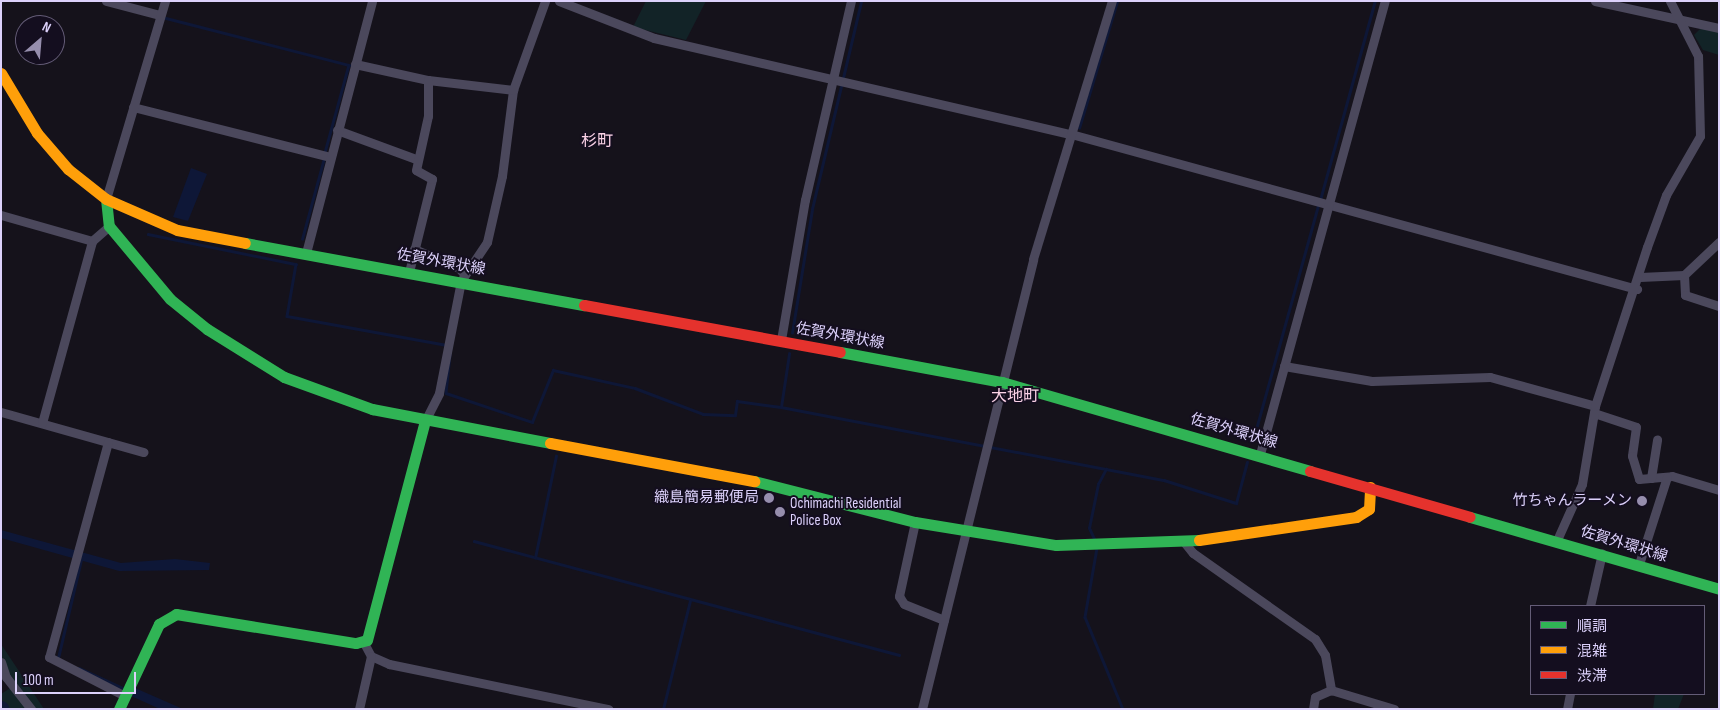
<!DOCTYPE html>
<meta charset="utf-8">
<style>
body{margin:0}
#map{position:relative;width:1720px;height:710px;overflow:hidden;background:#15121b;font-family:"Sofia Sans Condensed","Noto Sans JP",sans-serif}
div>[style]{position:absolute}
.green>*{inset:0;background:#122327}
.water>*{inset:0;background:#0e1737}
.stream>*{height:2.5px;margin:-1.25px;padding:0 1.25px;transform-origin:1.25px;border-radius:1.25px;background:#0e1737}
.river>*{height:15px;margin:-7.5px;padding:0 7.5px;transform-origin:7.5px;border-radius:7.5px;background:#0e1737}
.street>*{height:9px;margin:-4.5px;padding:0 4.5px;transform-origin:4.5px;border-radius:4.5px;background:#4b485c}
.fast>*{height:11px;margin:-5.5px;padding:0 5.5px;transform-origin:5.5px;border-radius:5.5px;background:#30b455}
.slow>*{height:11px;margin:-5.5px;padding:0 5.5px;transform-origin:5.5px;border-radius:5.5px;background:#ff9f0a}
.jam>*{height:11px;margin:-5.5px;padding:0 5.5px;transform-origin:5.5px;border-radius:5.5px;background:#e5322d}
.dots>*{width:14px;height:14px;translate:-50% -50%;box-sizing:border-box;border:2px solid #140e1f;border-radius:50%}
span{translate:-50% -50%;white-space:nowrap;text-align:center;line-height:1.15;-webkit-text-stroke:4px #140e1f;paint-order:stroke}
.street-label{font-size:15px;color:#dcd1fb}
.poi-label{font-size:15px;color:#dcd1fb}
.right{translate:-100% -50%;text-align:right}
.left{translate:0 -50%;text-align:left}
.neighbourhood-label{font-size:16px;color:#fbd2e7}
.frame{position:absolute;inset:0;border:2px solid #dcd1fb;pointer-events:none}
.legend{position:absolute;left:1530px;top:605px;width:175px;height:90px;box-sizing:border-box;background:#140e1f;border:1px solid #645c77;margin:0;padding:6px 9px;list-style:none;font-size:15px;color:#dcd1fb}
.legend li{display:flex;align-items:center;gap:10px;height:25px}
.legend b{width:25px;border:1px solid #645c77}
.north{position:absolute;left:15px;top:15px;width:50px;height:50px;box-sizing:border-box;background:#140e1f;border:1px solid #645c77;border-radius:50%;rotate:27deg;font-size:14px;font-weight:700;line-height:20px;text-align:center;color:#dcd1fb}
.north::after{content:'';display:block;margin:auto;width:18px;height:22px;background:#968ead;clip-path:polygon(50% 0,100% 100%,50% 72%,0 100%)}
.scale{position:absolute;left:15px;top:672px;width:121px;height:22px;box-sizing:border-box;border:2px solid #dcd1fb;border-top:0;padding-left:6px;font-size:15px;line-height:18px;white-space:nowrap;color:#dcd1fb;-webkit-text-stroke:4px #140e1f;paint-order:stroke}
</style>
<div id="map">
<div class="green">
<div style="clip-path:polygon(646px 1px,706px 1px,686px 40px,633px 27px)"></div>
<div style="clip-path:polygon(1700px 29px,1719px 29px,1719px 55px,1703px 50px,1694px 35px)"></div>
<div style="clip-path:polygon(1px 644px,44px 709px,10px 709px,1px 699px,1px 694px,15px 685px,1px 658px)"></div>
<div style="clip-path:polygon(1655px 694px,1684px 694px,1678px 709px,1653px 709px)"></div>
</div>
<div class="water">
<div style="clip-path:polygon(191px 168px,207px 174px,188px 221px,173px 217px)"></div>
<div style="clip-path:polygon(1px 530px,121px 563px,175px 559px,210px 563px,209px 570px,119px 571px,1px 538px)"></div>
<div style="clip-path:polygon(135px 688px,183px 709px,160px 709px,131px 696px)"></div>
</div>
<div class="stream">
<div style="left:166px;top:18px;width:189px;rotate:14.4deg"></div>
<div style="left:349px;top:65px;width:91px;rotate:105.3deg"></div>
<div style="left:1079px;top:128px;width:133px;rotate:-73.3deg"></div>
<div style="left:1320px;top:200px;width:206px;rotate:-74.6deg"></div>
<div style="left:148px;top:234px;width:151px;rotate:11.5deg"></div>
<div style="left:296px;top:264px;width:53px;rotate:99.8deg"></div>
<div style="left:287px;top:316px;width:162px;rotate:10.3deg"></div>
<div style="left:302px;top:239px;width:84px;rotate:-74.8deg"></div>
<div style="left:792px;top:333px;width:126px;rotate:-80.8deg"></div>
<div style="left:812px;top:209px;width:214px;rotate:-76.7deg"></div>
<div style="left:451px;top:346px;width:47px;rotate:96.1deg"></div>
<div style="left:446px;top:393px;width:91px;rotate:18.6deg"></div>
<div style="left:532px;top:422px;width:56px;rotate:-68deg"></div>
<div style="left:553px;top:370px;width:84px;rotate:12.4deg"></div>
<div style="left:635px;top:388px;width:73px;rotate:20.9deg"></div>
<div style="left:703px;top:414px;width:32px;rotate:2deg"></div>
<div style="left:735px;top:415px;width:14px;rotate:-82deg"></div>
<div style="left:737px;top:401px;width:44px;rotate:7.8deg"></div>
<div style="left:781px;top:407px;width:390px;rotate:10.8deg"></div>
<div style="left:1164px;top:480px;width:76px;rotate:17.7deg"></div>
<div style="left:1236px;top:503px;width:42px;rotate:-75deg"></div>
<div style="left:781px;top:407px;width:54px;rotate:-81.4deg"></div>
<div style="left:1253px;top:440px;width:244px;rotate:-74.5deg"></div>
<div style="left:474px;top:541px;width:440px;rotate:15deg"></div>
<div style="left:1095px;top:541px;width:14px;rotate:-115deg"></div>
<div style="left:1089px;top:528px;width:45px;rotate:-78.4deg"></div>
<div style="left:1098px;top:484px;width:17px;rotate:-62deg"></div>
<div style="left:1097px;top:548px;width:70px;rotate:99.9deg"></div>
<div style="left:1085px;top:617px;width:100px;rotate:67.6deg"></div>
<div style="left:535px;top:558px;width:104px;rotate:-78.4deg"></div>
<div style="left:58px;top:658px;width:101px;rotate:-76.8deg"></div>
<div style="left:79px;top:668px;width:48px;rotate:24.4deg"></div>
<div style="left:663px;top:709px;width:111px;rotate:-76deg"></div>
</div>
<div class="river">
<div style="left:1px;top:708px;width:1px;rotate:45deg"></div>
</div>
<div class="street">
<div style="left:106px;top:1px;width:56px;rotate:14.5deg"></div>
<div style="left:559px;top:1px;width:102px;rotate:21.3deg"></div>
<div style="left:654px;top:38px;width:428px;rotate:13deg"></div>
<div style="left:1071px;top:134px;width:587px;rotate:15.32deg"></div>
<div style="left:1595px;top:1px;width:127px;rotate:12.3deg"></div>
<div style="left:355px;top:64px;width:75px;rotate:12.4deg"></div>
<div style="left:428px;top:80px;width:86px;rotate:6.7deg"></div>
<div style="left:133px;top:107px;width:203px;rotate:14.2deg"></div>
<div style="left:337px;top:130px;width:84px;rotate:20.2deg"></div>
<div style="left:106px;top:199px;width:207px;rotate:-73.4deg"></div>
<div style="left:1px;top:215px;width:95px;rotate:15.9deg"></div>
<div style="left:414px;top:249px;width:49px;rotate:22.9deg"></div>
<div style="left:459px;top:268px;width:8px;rotate:50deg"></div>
<div style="left:306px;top:253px;width:260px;rotate:-75.3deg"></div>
<div style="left:409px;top:272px;width:96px;rotate:-76.1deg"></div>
<div style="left:432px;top:179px;width:18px;rotate:-151deg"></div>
<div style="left:416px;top:170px;width:55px;rotate:-77.5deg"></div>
<div style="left:428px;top:116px;width:36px;rotate:-90deg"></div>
<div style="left:1684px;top:275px;width:20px;rotate:87deg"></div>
<div style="left:1685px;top:295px;width:36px;rotate:18deg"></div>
<div style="left:1640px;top:277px;width:44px;rotate:-2.6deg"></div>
<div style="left:1684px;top:275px;width:48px;rotate:-43.3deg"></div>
<div style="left:781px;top:340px;width:142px;rotate:-80.3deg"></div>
<div style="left:805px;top:200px;width:204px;rotate:-77deg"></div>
<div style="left:1284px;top:366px;width:89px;rotate:9.7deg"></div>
<div style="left:1372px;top:381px;width:118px;rotate:-1.9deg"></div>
<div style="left:1490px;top:377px;width:109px;rotate:15.4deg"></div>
<div style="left:1px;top:412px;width:148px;rotate:15.7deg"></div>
<div style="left:1594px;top:413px;width:44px;rotate:18.4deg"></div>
<div style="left:1636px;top:427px;width:29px;rotate:98deg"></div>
<div style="left:1632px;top:456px;width:24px;rotate:73deg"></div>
<div style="left:1639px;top:479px;width:33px;rotate:-5deg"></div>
<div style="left:1672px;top:476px;width:49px;rotate:16.6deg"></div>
<div style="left:425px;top:421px;width:31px;rotate:-63deg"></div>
<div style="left:439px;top:393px;width:114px;rotate:-78.9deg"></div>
<div style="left:461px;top:281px;width:47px;rotate:-56.3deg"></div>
<div style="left:487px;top:242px;width:68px;rotate:-77.2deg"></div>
<div style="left:502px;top:176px;width:87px;rotate:-82.7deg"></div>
<div style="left:513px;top:90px;width:95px;rotate:-70.2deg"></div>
<div style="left:42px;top:423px;width:189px;rotate:-74.6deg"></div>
<div style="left:92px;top:241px;width:23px;rotate:-41deg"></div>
<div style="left:108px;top:442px;width:223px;rotate:105.3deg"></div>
<div style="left:49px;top:657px;width:85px;rotate:27.2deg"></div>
<div style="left:1260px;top:454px;width:470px;rotate:-74.6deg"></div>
<div style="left:1651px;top:478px;width:39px;rotate:-81deg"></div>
<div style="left:915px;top:522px;width:76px;rotate:102.2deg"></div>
<div style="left:899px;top:596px;width:9px;rotate:58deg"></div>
<div style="left:904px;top:604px;width:43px;rotate:21.8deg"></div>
<div style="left:1557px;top:540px;width:61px;rotate:-65.9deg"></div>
<div style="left:1582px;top:484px;width:79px;rotate:-80.5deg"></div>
<div style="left:1595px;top:406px;width:167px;rotate:-71.9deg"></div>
<div style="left:1647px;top:247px;width:55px;rotate:-69.9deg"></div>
<div style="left:1666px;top:195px;width:68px;rotate:-60deg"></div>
<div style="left:1700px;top:136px;width:80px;rotate:-91.4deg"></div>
<div style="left:1698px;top:56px;width:62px;rotate:-117deg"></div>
<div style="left:1184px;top:542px;width:14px;rotate:51deg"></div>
<div style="left:1193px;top:553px;width:149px;rotate:35.2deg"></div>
<div style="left:1315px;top:639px;width:19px;rotate:58deg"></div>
<div style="left:1325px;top:655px;width:36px;rotate:80deg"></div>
<div style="left:1331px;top:690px;width:66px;rotate:16.8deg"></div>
<div style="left:1639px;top:564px;width:91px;rotate:-72.2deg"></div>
<div style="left:1590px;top:606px;width:54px;rotate:-77.2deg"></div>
<div style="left:364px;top:643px;width:15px;rotate:62deg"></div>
<div style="left:371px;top:656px;width:20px;rotate:24deg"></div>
<div style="left:389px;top:664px;width:224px;rotate:11.6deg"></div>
<div style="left:1px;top:662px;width:16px;rotate:72deg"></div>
<div style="left:6px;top:677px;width:41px;rotate:52deg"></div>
<div style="left:359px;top:709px;width:54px;rotate:-77.2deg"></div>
<div style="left:922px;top:709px;width:463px;rotate:-76.1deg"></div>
<div style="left:1033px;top:259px;width:270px;rotate:-73deg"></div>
<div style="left:1313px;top:709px;width:12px;rotate:-81deg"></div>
<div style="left:1315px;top:697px;width:17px;rotate:-24deg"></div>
<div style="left:1567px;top:709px;width:15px;rotate:-79deg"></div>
</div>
<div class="fast">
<div style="left:106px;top:199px;width:27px;rotate:84deg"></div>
<div style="left:109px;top:226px;width:95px;rotate:50.1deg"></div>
<div style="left:170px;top:299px;width:48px;rotate:39deg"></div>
<div style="left:207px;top:329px;width:91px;rotate:31.9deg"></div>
<div style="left:284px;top:377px;width:94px;rotate:20deg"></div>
<div style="left:372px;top:409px;width:181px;rotate:10.8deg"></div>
<div style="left:245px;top:243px;width:345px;rotate:10.4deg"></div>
<div style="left:840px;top:352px;width:165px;rotate:10.5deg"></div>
<div style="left:1002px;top:382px;width:321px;rotate:16.1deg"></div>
<div style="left:754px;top:481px;width:166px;rotate:14.3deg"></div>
<div style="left:915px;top:522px;width:143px;rotate:9.3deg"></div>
<div style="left:1056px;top:545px;width:143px;rotate:-2deg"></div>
<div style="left:1470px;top:517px;width:259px;rotate:16.1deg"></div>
<div style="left:119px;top:709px;width:94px;rotate:-64.8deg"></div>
<div style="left:159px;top:624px;width:20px;rotate:-30deg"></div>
<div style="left:176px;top:614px;width:182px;rotate:9.2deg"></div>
<div style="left:356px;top:643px;width:11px;rotate:-15deg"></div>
<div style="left:367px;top:640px;width:227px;rotate:-75.2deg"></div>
</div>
<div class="slow">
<div style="left:1px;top:73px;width:70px;rotate:59deg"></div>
<div style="left:37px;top:133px;width:48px;rotate:49.3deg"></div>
<div style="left:68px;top:169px;width:48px;rotate:38.3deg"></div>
<div style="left:106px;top:199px;width:77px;rotate:23.6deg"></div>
<div style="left:177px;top:230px;width:69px;rotate:10.8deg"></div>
<div style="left:550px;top:443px;width:208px;rotate:10.6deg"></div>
<div style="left:1199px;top:540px;width:159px;rotate:-8.3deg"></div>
<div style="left:1356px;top:517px;width:15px;rotate:-32deg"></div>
<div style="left:1369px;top:509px;width:22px;rotate:-87deg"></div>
</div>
<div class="jam">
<div style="left:584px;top:305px;width:260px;rotate:10.4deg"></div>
<div style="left:1310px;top:471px;width:166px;rotate:16deg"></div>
</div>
<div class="dots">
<div style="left:769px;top:498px;background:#968ead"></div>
<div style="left:1642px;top:501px;background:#968ead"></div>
<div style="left:780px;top:512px;background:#968ead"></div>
</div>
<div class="street-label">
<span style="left:441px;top:262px;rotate:10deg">佐賀外環状線</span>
<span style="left:840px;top:336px;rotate:10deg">佐賀外環状線</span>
<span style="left:1234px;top:431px;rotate:16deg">佐賀外環状線</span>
<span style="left:1624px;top:544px;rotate:17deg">佐賀外環状線</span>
</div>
<div class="poi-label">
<span class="right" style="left:759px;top:498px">織島簡易郵便局</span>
<span class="right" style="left:1632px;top:501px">竹ちゃんラーメン</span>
<span class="left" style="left:790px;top:512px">Ochimachi Residential<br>Police Box</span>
</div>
<div class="neighbourhood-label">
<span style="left:597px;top:142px">杉町</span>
<span style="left:1015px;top:397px">大地町</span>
</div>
<div class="frame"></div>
<ul class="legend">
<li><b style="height:6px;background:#30b455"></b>順調</li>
<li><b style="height:6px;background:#ff9f0a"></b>混雑</li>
<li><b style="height:6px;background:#e5322d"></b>渋滞</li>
</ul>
<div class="north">N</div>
<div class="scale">100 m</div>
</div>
